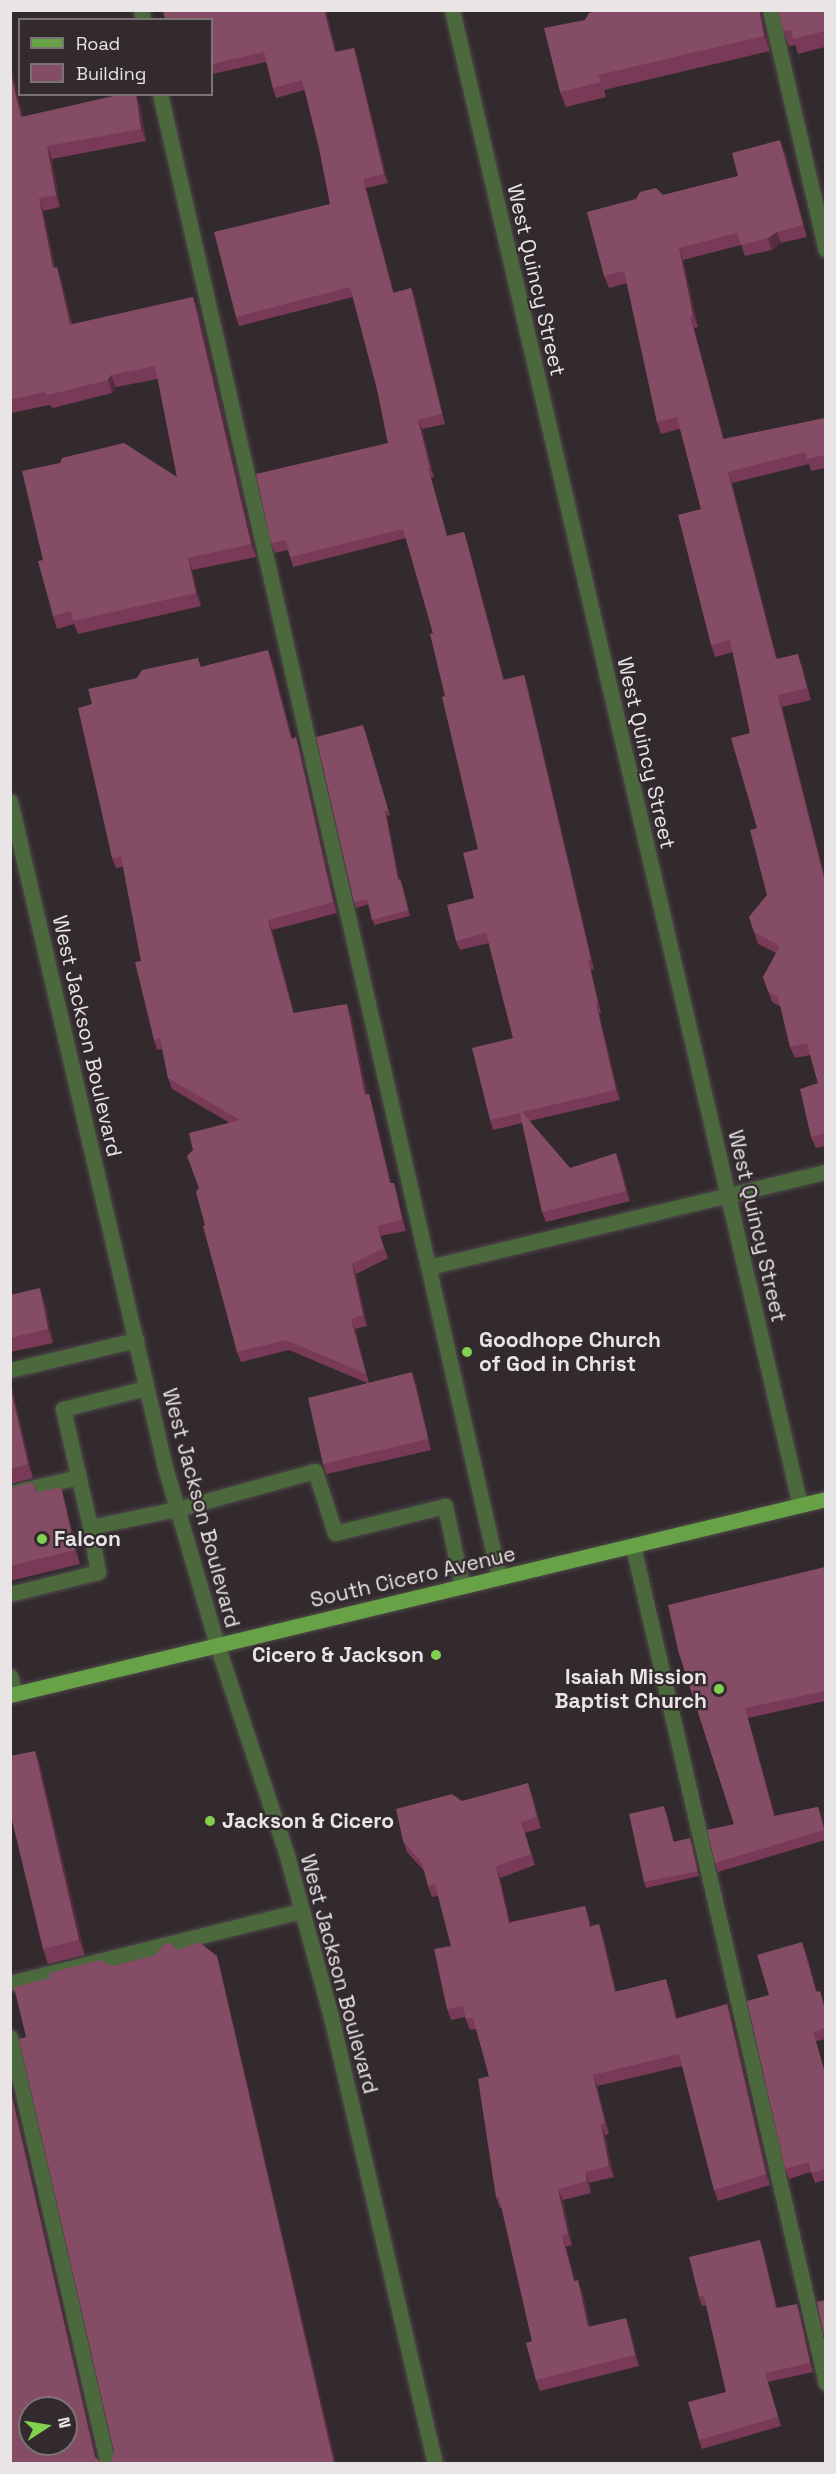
<!DOCTYPE html>
<style>
body{margin:0}
#map{position:relative;width:836px;height:2474px;overflow:hidden;background:#322a2d;font-family:"Space Grotesk",sans-serif}
div>[style]{position:absolute}
.roads{filter:drop-shadow(0 0 2px #4f484a) drop-shadow(0 0 2px #4f484a)}
.minor>*{height:15px;margin:-7.5px;padding:0 7.5px;transform-origin:7.5px;border-radius:7.5px;background:#4c683d}
.major>*{height:15px;margin:-7.5px;padding:0 7.5px;transform-origin:7.5px;border-radius:7.5px;background:#68a246}
.wall>*{inset:0;background:#793a57}
.shaded-wall>*{inset:0;background:#582c40}
.building>*{inset:0;background:#854c66}
.dots>*{width:16px;height:16px;translate:-50% -50%;box-sizing:border-box;border:3px solid #322a2d;border-radius:50%}
span{translate:-50% -50%;white-space:nowrap;text-align:center;line-height:1.15;-webkit-text-stroke:4.5px #322a2d;paint-order:stroke}
.street-label{font-size:21px;color:#e9e4e5}
.poi-label{font-size:21px;color:#e9e4e5;font-weight:700}
.left{translate:0 -50%;text-align:left}
.right{translate:-100% -50%;text-align:right}
.frame{position:absolute;inset:0;border:12px solid #e9e4e5;pointer-events:none}
.legend{position:absolute;left:18px;top:18px;width:195px;height:78px;box-sizing:border-box;background:#322a2d;border:2px solid #7b7477;margin:0;padding:8px 10px;list-style:none;font-size:18px;color:#e9e4e5}
.legend li{display:flex;align-items:center;gap:12px;height:30px}
.legend b{width:30px;border:2px solid #7b7477}
.north{position:absolute;left:18px;top:2396px;width:60px;height:60px;box-sizing:border-box;background:#322a2d;border:2px solid #7b7477;border-radius:50%;rotate:78deg;font-size:16px;font-weight:700;line-height:24px;text-align:center;color:#e9e4e5}
.north::after{content:'';display:block;margin:auto;width:21px;height:27px;background:#81d050;clip-path:polygon(50% 0,100% 100%,50% 72%,0 100%)}
</style>
<div id="map">
<div class="roads">
<div class="minor">
<div style="left:141px;top:10px;width:10px;rotate:79deg"></div>
<div style="left:452px;top:10px;width:1535px;rotate:76.9deg"></div>
<div style="left:770px;top:10px;width:246px;rotate:76.9deg"></div>
<div style="left:160px;top:94px;width:1521px;rotate:77.12deg"></div>
<div style="left:10px;top:801px;width:684px;rotate:76.9deg"></div>
<div style="left:165px;top:1467px;width:185px;rotate:73.7deg"></div>
<div style="left:217px;top:1645px;width:222px;rotate:71.6deg"></div>
<div style="left:287px;top:1856px;width:167px;rotate:74.7deg"></div>
<div style="left:331px;top:2017px;width:459px;rotate:76.9deg"></div>
<div style="left:429px;top:1267px;width:408px;rotate:-13.5deg"></div>
<div style="left:10px;top:1370px;width:130px;rotate:-13.4deg"></div>
<div style="left:146px;top:1388px;width:86px;rotate:165.8deg"></div>
<div style="left:63px;top:1409px;width:121px;rotate:77.1deg"></div>
<div style="left:90px;top:1527px;width:89px;rotate:-11.7deg"></div>
<div style="left:177px;top:1509px;width:143px;rotate:-15.4deg"></div>
<div style="left:315px;top:1471px;width:65px;rotate:72.1deg"></div>
<div style="left:335px;top:1533px;width:113px;rotate:-13.8deg"></div>
<div style="left:445px;top:1506px;width:82px;rotate:78deg"></div>
<div style="left:10px;top:1493px;width:71px;rotate:-13.1deg"></div>
<div style="left:633px;top:1546px;width:859px;rotate:77.02deg"></div>
<div style="left:10px;top:1594px;width:91px;rotate:-14deg"></div>
<div style="left:98px;top:1572px;width:46px;rotate:-100.1deg"></div>
<div style="left:10px;top:1676px;width:19px;rotate:74deg"></div>
<div style="left:10px;top:1983px;width:301px;rotate:-13.9deg"></div>
<div style="left:10px;top:2037px;width:438px;rotate:77.1deg"></div>
</div>
<div class="major">
<div style="left:10px;top:1695px;width:839px;rotate:-13.51deg"></div>
</div>
</div>
<div class="wall">
<div style="clip-path:polygon(326px 10px,336px 52px,354px 48px,357px 57px,388px 183px,366px 188px,394px 293px,411px 288px,415px 298px,445px 424px,422px 429px,434px 477px,431px 478px,447px 536px,464px 532px,467px 541px,504px 680px,524px 675px,527px 684px,594px 969px,591px 970px,601px 1013px,599px 1013px,620px 1100px,529px 1121px,570px 1168px,620px 1162px,630px 1201px,546px 1222px,542px 1212px,522px 1123px,493px 1130px,490px 1120px,513px 1038px,489px 943px,460px 950px,456px 941px,474px 898px,478px 849px,445px 696px,433px 633px,406px 538px,293px 567px,288px 550px,275px 553px,271px 543px,388px 443px,377px 389px,353px 297px,239px 326px,236px 317px,330px 204px,319px 148px,305px 90px,276px 98px,273px 88px,266px 62px,212px 74px,212px 20px)"></div>
<div style="clip-path:polygon(602px 10px,761px 10px,770px 51px,604px 90px,606px 97px,566px 107px,560px 92px,585px 20px)"></div>
<div style="clip-path:polygon(825px 10px,825px 47px,798px 54px,795px 45px,789px 46px,783px 31px)"></div>
<div style="clip-path:polygon(10px 64px,23px 117px,140px 104px,146px 141px,52px 159px,60px 207px,43px 211px,55px 267px,61px 279px,72px 324px,193px 297px,198px 310px,256px 557px,192px 570px,201px 606px,78px 634px,74px 624px,57px 629px,53px 616px,43px 560px,177px 477px,158px 379px,116px 387px,112px 393px,53px 408px,49px 405px,12px 413px,10px 408px)"></div>
<div style="clip-path:polygon(785px 152px,807px 237px,781px 243px,772px 250px,745px 256px,741px 245px,683px 260px,698px 327px,694px 328px,724px 439px,825px 418px,825px 468px,811px 471px,809px 464px,732px 483px,777px 659px,802px 665px,811px 700px,782px 707px,825px 878px,825px 1146px,816px 1148px,811px 1137px,818px 1083px,810px 1055px,795px 1058px,790px 1047px,781px 1007px,772px 1002px,763px 977px,776px 953px,758px 944px,749px 917px,767px 895px,757px 828px,750px 733px,733px 652px,715px 657px,711px 645px,701px 509px,680px 429px,661px 434px,657px 422px,627px 283px,609px 288px,604px 276px,663px 195px,738px 176px)"></div>
<div style="clip-path:polygon(198px 658px,201px 667px,272px 660px,292px 738px,299px 747px,337px 913px,272px 930px,294px 1013px,351px 1014px,367px 1094px,369px 1094px,372px 1104px,391px 1183px,394px 1183px,397px 1193px,406px 1231px,380px 1236px,388px 1258px,356px 1274px,367px 1326px,355px 1329px,369px 1383px,416px 1383px,431px 1450px,327px 1474px,323px 1464px,367px 1383px,289px 1350px,241px 1362px,237px 1352px,205px 1225px,199px 1188px,230px 1123px,172px 1089px,168px 1078px,162px 1049px,157px 1050px,154px 1040px,141px 961px,123px 867px,116px 868px,112px 858px,92px 704px,137px 678px)"></div>
<div style="clip-path:polygon(365px 731px,390px 815px,387px 816px,399px 879px,400px 879px,402px 884px,410px 916px,374px 925px,369px 904px,356px 908px,354px 902px)"></div>
<div style="clip-path:polygon(10px 1295px,45px 1302px,53px 1343px,10px 1352px)"></div>
<div style="clip-path:polygon(10px 1379px,33px 1478px,10px 1484px)"></div>
<div style="clip-path:polygon(33px 1483px,37px 1493px,61px 1487px,65px 1501px,80px 1564px,10px 1581px,10px 1488px)"></div>
<div style="clip-path:polygon(825px 1567px,825px 1701px,748px 1718px,775px 1816px,818px 1807px,825px 1831px,825px 1840px,718px 1872px,715px 1863px,734px 1824px,678px 1650px)"></div>
<div style="clip-path:polygon(35px 1751px,40px 1765px,85px 1955px,48px 1964px,43px 1949px)"></div>
<div style="clip-path:polygon(532px 1794px,541px 1828px,525px 1833px,535px 1865px,500px 1878px,510px 1922px,585px 1906px,591px 1926px,599px 1924px,603px 1935px,616px 1991px,670px 1990px,677px 2018px,727px 2004px,731px 2016px,770px 2185px,718px 2201px,714px 2190px,682px 2066px,597px 2086px,609px 2134px,605px 2135px,614px 2177px,589px 2183px,591px 2193px,563px 2200px,572px 2245px,566px 2247px,575px 2281px,582px 2291px,590px 2327px,630px 2329px,639px 2366px,540px 2391px,536px 2380px,532px 2341px,502px 2208px,500px 2208px,496px 2197px,489px 2076px,476px 2029px,470px 2030px,465px 2017px,451px 2020px,447px 2009px,451px 1946px,438px 1896px,432px 1897px,428px 1886px,425px 1872px,407px 1852px,403px 1841px,462px 1801px)"></div>
<div style="clip-path:polygon(666px 1812px,674px 1842px,692px 1844px,699px 1876px,646px 1888px,644px 1882px)"></div>
<div style="clip-path:polygon(806px 1952px,817px 1992px,820px 1991px,825px 2008px,825px 2039px,816px 2041px,825px 2072px,825px 2180px,815px 2183px,811px 2172px,789px 2179px,785px 2169px,769px 1995px)"></div>
<div style="clip-path:polygon(763px 2249px,777px 2308px,800px 2312px,813px 2372px,768px 2382px,781px 2426px,702px 2449px,699px 2440px,726px 2392px,706px 2305px,702px 2306px,699px 2297px)"></div>
</div>
<div class="shaded-wall">
<div style="clip-path:polygon(324px 10px,326px 10px,339px 62px,335px 52px)"></div>
<div style="clip-path:polygon(759px 10px,761px 10px,770px 51px,764px 36px)"></div>
<div style="clip-path:polygon(354px 48px,357px 57px,388px 183px,384px 174px)"></div>
<div style="clip-path:polygon(10px 64px,26px 130px,21px 117px,10px 71px)"></div>
<div style="clip-path:polygon(136px 94px,140px 104px,146px 141px,141px 129px)"></div>
<div style="clip-path:polygon(780px 140px,785px 152px,807px 237px,803px 225px)"></div>
<div style="clip-path:polygon(47px 146px,52px 159px,60px 207px,56px 195px)"></div>
<div style="clip-path:polygon(363px 179px,366px 188px,396px 302px,393px 293px)"></div>
<div style="clip-path:polygon(39px 198px,43px 211px,58px 280px,53px 268px)"></div>
<div style="clip-path:polygon(777px 232px,781px 243px,772px 250px,768px 238px)"></div>
<div style="clip-path:polygon(679px 248px,683px 260px,698px 327px,693px 315px)"></div>
<div style="clip-path:polygon(57px 267px,61px 279px,74px 337px,70px 325px)"></div>
<div style="clip-path:polygon(411px 288px,415px 298px,445px 424px,442px 414px)"></div>
<div style="clip-path:polygon(193px 297px,198px 310px,256px 557px,251px 544px)"></div>
<div style="clip-path:polygon(690px 316px,694px 328px,727px 450px,723px 439px)"></div>
<div style="clip-path:polygon(111px 375px,116px 387px,112px 393px,108px 380px)"></div>
<div style="clip-path:polygon(418px 420px,422px 429px,434px 477px,430px 468px)"></div>
<div style="clip-path:polygon(728px 472px,732px 483px,780px 671px,776px 659px)"></div>
<div style="clip-path:polygon(464px 532px,467px 541px,506px 690px,503px 680px)"></div>
<div style="clip-path:polygon(188px 558px,192px 570px,201px 606px,196px 593px)"></div>
<div style="clip-path:polygon(268px 650px,272px 660px,294px 749px,291px 739px)"></div>
<div style="clip-path:polygon(798px 654px,802px 665px,811px 700px,807px 688px)"></div>
<div style="clip-path:polygon(524px 675px,527px 684px,594px 969px,591px 960px)"></div>
<div style="clip-path:polygon(778px 695px,782px 707px,825px 878px,825px 882px)"></div>
<div style="clip-path:polygon(296px 737px,299px 747px,337px 913px,333px 902px)"></div>
<div style="clip-path:polygon(385px 811px,387px 816px,400px 885px,398px 880px)"></div>
<div style="clip-path:polygon(268px 920px,272px 930px,296px 1024px,293px 1013px)"></div>
<div style="clip-path:polygon(588px 960px,591px 970px,601px 1013px,598px 1003px)"></div>
<div style="clip-path:polygon(347px 1004px,351px 1014px,369px 1105px,365px 1095px)"></div>
<div style="clip-path:polygon(596px 1004px,599px 1013px,620px 1100px,616px 1090px)"></div>
<div style="clip-path:polygon(369px 1094px,372px 1104px,394px 1194px,390px 1183px)"></div>
<div style="clip-path:polygon(616px 1153px,620px 1162px,630px 1201px,626px 1191px)"></div>
<div style="clip-path:polygon(394px 1183px,397px 1193px,406px 1231px,402px 1220px)"></div>
<div style="clip-path:polygon(352px 1264px,356px 1274px,367px 1326px,363px 1315px)"></div>
<div style="clip-path:polygon(40px 1288px,45px 1302px,53px 1343px,48px 1329px)"></div>
<div style="clip-path:polygon(351px 1319px,355px 1329px,369px 1384px,366px 1374px)"></div>
<div style="clip-path:polygon(412px 1372px,416px 1383px,431px 1450px,428px 1439px)"></div>
<div style="clip-path:polygon(10px 1379px,33px 1478px,28px 1464px,10px 1386px)"></div>
<div style="clip-path:polygon(61px 1487px,65px 1501px,80px 1564px,75px 1550px)"></div>
<div style="clip-path:polygon(745px 1708px,748px 1718px,778px 1826px,774px 1816px)"></div>
<div style="clip-path:polygon(35px 1751px,40px 1765px,85px 1955px,79px 1940px)"></div>
<div style="clip-path:polygon(528px 1783px,532px 1794px,541px 1828px,537px 1817px)"></div>
<div style="clip-path:polygon(818px 1807px,822px 1816px,825px 1833px,824px 1830px)"></div>
<div style="clip-path:polygon(496px 1866px,500px 1878px,513px 1934px,509px 1923px)"></div>
<div style="clip-path:polygon(585px 1906px,589px 1917px,594px 1938px,590px 1927px)"></div>
<div style="clip-path:polygon(599px 1924px,603px 1935px,619px 2003px,615px 1992px)"></div>
<div style="clip-path:polygon(802px 1942px,806px 1952px,819px 2001px,816px 1992px)"></div>
<div style="clip-path:polygon(217px 1956px,220px 1966px,336px 2463px,334px 2463px)"></div>
<div style="clip-path:polygon(666px 1979px,670px 1990px,680px 2030px,676px 2019px)"></div>
<div style="clip-path:polygon(727px 2004px,731px 2016px,770px 2185px,766px 2174px)"></div>
<div style="clip-path:polygon(593px 2075px,597px 2086px,609px 2134px,605px 2123px)"></div>
<div style="clip-path:polygon(10px 2083px,98px 2463px,95px 2457px,10px 2088px)"></div>
<div style="clip-path:polygon(601px 2124px,605px 2135px,614px 2177px,609px 2166px)"></div>
<div style="clip-path:polygon(585px 2172px,589px 2183px,591px 2193px,587px 2181px)"></div>
<div style="clip-path:polygon(558px 2189px,563px 2200px,572px 2245px,568px 2234px)"></div>
<div style="clip-path:polygon(562px 2236px,566px 2247px,578px 2292px,574px 2281px)"></div>
<div style="clip-path:polygon(760px 2240px,763px 2249px,779px 2317px,776px 2308px)"></div>
<div style="clip-path:polygon(578px 2280px,582px 2291px,592px 2338px,588px 2327px)"></div>
<div style="clip-path:polygon(797px 2304px,800px 2312px,813px 2372px,810px 2363px)"></div>
<div style="clip-path:polygon(626px 2318px,630px 2329px,639px 2366px,635px 2355px)"></div>
</div>
<div class="building">
<div style="clip-path:polygon(163px 10px,324px 10px,335px 52px,354px 48px,384px 174px,363px 179px,393px 293px,411px 288px,442px 414px,418px 420px,430px 468px,428px 468px,447px 536px,464px 532px,503px 680px,524px 675px,591px 960px,588px 960px,598px 1003px,596px 1004px,616px 1090px,522px 1112px,570px 1168px,616px 1153px,626px 1191px,542px 1212px,520px 1113px,490px 1120px,472px 1048px,513px 1038px,486px 933px,456px 941px,447px 905px,474px 898px,463px 853px,478px 849px,442px 697px,445px 696px,430px 634px,433px 633px,403px 529px,290px 557px,286px 540px,271px 543px,256px 474px,388px 443px,377px 389px,350px 287px,236px 317px,214px 232px,330px 204px,319px 148px,302px 80px,273px 88px,264px 52px,212px 64px,212px 20px,165px 20px)"></div>
<div style="clip-path:polygon(602px 10px,759px 10px,764px 36px,598px 75px,601px 82px,560px 92px,544px 28px,585px 20px,589px 13px)"></div>
<div style="clip-path:polygon(778px 10px,825px 10px,825px 31px,793px 39px,791px 30px,783px 31px)"></div>
<div style="clip-path:polygon(10px 71px,21px 117px,122px 94px,136px 94px,141px 129px,47px 146px,56px 195px,39px 198px,53px 268px,57px 267px,70px 325px,193px 297px,251px 544px,188px 558px,196px 593px,73px 621px,71px 611px,53px 616px,38px 561px,43px 560px,22px 471px,60px 463px,62px 458px,124px 443px,177px 477px,155px 366px,111px 375px,108px 380px,48px 395px,44px 392px,10px 400px)"></div>
<div style="clip-path:polygon(780px 140px,803px 225px,777px 232px,768px 238px,741px 245px,737px 233px,679px 248px,693px 315px,690px 316px,723px 439px,825px 418px,825px 455px,807px 459px,805px 452px,728px 472px,776px 659px,798px 654px,807px 688px,778px 695px,824px 879px,825px 879px,825px 1133px,811px 1137px,800px 1089px,818px 1083px,807px 1043px,790px 1047px,778px 997px,768px 991px,763px 977px,780px 946px,754px 932px,749px 917px,767px 895px,750px 830px,757px 828px,731px 738px,750px 733px,730px 640px,711px 645px,678px 515px,701px 509px,677px 417px,657px 422px,624px 271px,604px 276px,587px 212px,636px 199px,640px 192px,656px 188px,663px 195px,738px 176px,732px 153px)"></div>
<div style="clip-path:polygon(268px 650px,291px 739px,296px 737px,333px 902px,268px 920px,293px 1013px,347px 1004px,365px 1095px,369px 1094px,390px 1183px,394px 1183px,402px 1220px,377px 1226px,384px 1248px,352px 1264px,363px 1315px,351px 1319px,366px 1374px,286px 1340px,237px 1352px,203px 1226px,205px 1225px,196px 1192px,199px 1188px,187px 1156px,193px 1150px,189px 1133px,240px 1120px,168px 1078px,160px 1038px,154px 1040px,135px 962px,141px 961px,121px 856px,112px 858px,78px 708px,92px 704px,88px 689px,137px 678px,142px 670px,198px 658px,200px 667px)"></div>
<div style="clip-path:polygon(363px 725px,388px 810px,385px 811px,398px 880px,400px 879px,408px 910px,372px 920px,367px 899px,354px 902px,316px 737px)"></div>
<div style="clip-path:polygon(40px 1288px,48px 1329px,10px 1338px,10px 1295px)"></div>
<div style="clip-path:polygon(412px 1372px,428px 1439px,323px 1464px,308px 1398px)"></div>
<div style="clip-path:polygon(10px 1386px,28px 1464px,10px 1469px)"></div>
<div style="clip-path:polygon(33px 1483px,35px 1493px,61px 1487px,75px 1550px,10px 1566px,10px 1488px)"></div>
<div style="clip-path:polygon(825px 1567px,825px 1691px,745px 1708px,774px 1816px,818px 1807px,824px 1830px,715px 1863px,707px 1830px,734px 1824px,678px 1650px,668px 1605px)"></div>
<div style="clip-path:polygon(35px 1751px,79px 1940px,43px 1949px,10px 1812px,10px 1756px)"></div>
<div style="clip-path:polygon(528px 1783px,537px 1817px,521px 1822px,531px 1854px,496px 1866px,509px 1923px,585px 1906px,590px 1927px,599px 1924px,615px 1992px,666px 1979px,676px 2019px,727px 2004px,766px 2174px,714px 2190px,679px 2054px,593px 2075px,605px 2123px,601px 2124px,609px 2166px,585px 2172px,587px 2181px,558px 2189px,568px 2234px,562px 2236px,574px 2281px,578px 2280px,588px 2327px,626px 2318px,635px 2355px,536px 2380px,526px 2343px,532px 2341px,499px 2197px,496px 2197px,478px 2079px,489px 2076px,473px 2018px,466px 2019px,463px 2006px,447px 2009px,434px 1949px,451px 1946px,435px 1884px,428px 1886px,422px 1863px,403px 1841px,396px 1809px,452px 1794px,462px 1801px)"></div>
<div style="clip-path:polygon(664px 1806px,673px 1842px,690px 1838px,697px 1871px,644px 1882px,629px 1814px)"></div>
<div style="clip-path:polygon(199px 1942px,217px 1956px,334px 2463px,103px 2463px,112px 2461px,114px 2452px,19px 2039px,26px 2037px,14px 1987px,50px 1978px,49px 1973px,100px 1960px,113px 1966px,155px 1955px,163px 1945px,170px 1943px,178px 1950px)"></div>
<div style="clip-path:polygon(802px 1942px,816px 1992px,820px 1991px,825px 2012px,825px 2028px,813px 2032px,825px 2074px,825px 2169px,811px 2173px,809px 2162px,785px 2169px,747px 2001px,769px 1995px,757px 1955px)"></div>
<div style="clip-path:polygon(evenodd,10px 2088px,95px 2457px,102px 2463px,10px 2463px,10px 2088px,30px 2408px,66px 2408px,66px 2444px,30px 2444px,30px 2408px)"></div>
<div style="clip-path:polygon(760px 2240px,776px 2308px,797px 2304px,810px 2363px,765px 2373px,778px 2417px,699px 2440px,688px 2402px,726px 2392px,704px 2296px,699px 2297px,689px 2257px)"></div>
<div style="clip-path:polygon(825px 2300px,825px 2341px,817px 2302px)"></div>
</div>
<div class="dots">
<div style="left:467px;top:1352px;background:#81d050"></div>
<div style="left:42px;top:1539px;background:#81d050"></div>
<div style="left:436px;top:1655px;background:#81d050"></div>
<div style="left:719px;top:1689px;background:#81d050"></div>
<div style="left:210px;top:1821px;background:#81d050"></div>
</div>
<div class="street-label">
<span style="left:536px;top:280px;rotate:77deg">West Quincy Street</span>
<span style="left:646px;top:753px;rotate:77deg">West Quincy Street</span>
<span style="left:87px;top:1036px;rotate:77deg">West Jackson Boulevard</span>
<span style="left:757px;top:1226px;rotate:77deg">West Quincy Street</span>
<span style="left:201px;top:1508px;rotate:75deg">West Jackson Boulevard</span>
<span style="left:413px;top:1577px;rotate:-13deg">South Cicero Avenue</span>
<span style="left:339px;top:1974px;rotate:75deg">West Jackson Boulevard</span>
</div>
<div class="poi-label">
<span class="left" style="left:479px;top:1352px">Goodhope Church<br>of God in Christ</span>
<span class="left" style="left:54px;top:1539px">Falcon</span>
<span class="right" style="left:424px;top:1655px">Cicero &amp; Jackson</span>
<span class="right" style="left:707px;top:1689px">Isaiah Mission<br>Baptist Church</span>
<span class="left" style="left:222px;top:1821px">Jackson &amp; Cicero</span>
</div>
<div class="frame"></div>
<ul class="legend">
<li><b style="height:8px;background:#68a246"></b>Road</li>
<li><b style="height:16px;background:#854c66"></b>Building</li>
</ul>
<div class="north">N</div>
</div>
